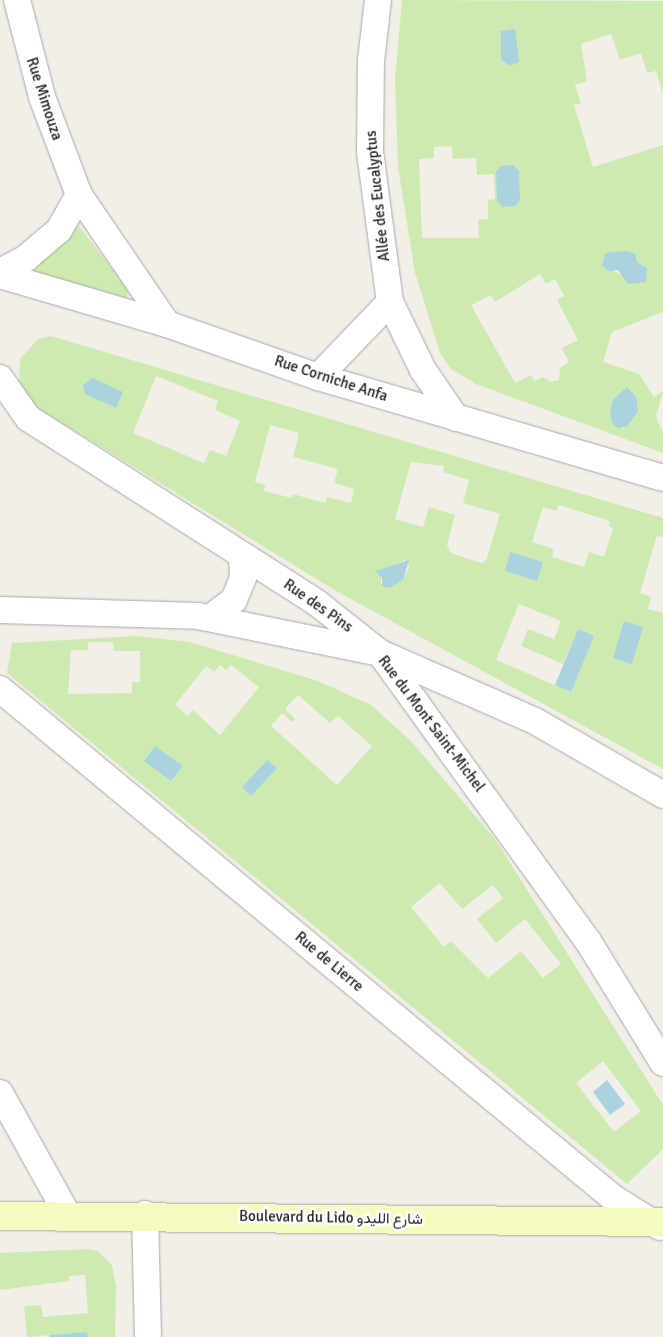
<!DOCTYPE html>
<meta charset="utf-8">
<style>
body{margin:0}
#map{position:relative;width:663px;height:1337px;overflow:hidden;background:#f2efe9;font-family:Signika,Vazirmatn,sans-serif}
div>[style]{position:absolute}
.grass>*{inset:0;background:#cdebb0}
.water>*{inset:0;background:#aad3df}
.roads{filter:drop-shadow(0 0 1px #a9a9a9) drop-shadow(0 0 1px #a9a9a9)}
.street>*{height:26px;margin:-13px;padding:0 13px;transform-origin:13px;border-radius:13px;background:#fff}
.secondary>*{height:28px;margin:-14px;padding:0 14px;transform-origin:14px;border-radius:14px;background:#f7fabf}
span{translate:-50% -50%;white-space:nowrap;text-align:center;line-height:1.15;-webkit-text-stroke:5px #fff;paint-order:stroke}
.street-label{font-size:15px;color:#222}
</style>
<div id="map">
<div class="grass">
<div style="clip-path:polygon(evenodd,402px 0,663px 1px,663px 95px,656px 71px,647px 73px,641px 53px,620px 60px,611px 34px,581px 44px,587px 81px,575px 85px,581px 103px,574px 105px,593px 167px,663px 145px,663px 312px,612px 332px,603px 362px,639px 374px,654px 397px,663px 391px,656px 416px,663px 433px,663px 453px,476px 384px,451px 369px,440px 353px,415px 273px,398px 167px,395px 79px,402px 0,452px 146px,453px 159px,476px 158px,477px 175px,494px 174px,495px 199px,488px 200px,488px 219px,478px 220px,479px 238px,422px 238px,419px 159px,434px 158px,434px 147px,452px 146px,402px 0,617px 254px,643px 265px,636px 281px,602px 266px,617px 254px,402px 0,540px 274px,546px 284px,555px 279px,564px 296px,557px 300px,578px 340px,562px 348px,569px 362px,560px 368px,559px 380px,550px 382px,543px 377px,534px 381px,531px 375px,515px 383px,471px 305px,491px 295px,495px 302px,540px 274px,402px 0,617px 399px,632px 422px,623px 428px,611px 412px,617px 399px)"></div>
<div style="clip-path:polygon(78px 225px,128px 289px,127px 298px,32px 272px)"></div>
<div style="clip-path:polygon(evenodd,51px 336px,663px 518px,663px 537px,657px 535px,640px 593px,651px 597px,648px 609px,663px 613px,663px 769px,336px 591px,31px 404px,19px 384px,20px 359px,38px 339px,51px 336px,156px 376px,218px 401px,215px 410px,240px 421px,226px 456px,210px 450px,204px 463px,133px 433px,156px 376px,51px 336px,270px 425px,299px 433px,293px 457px,338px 469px,334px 483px,354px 489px,351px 503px,327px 497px,325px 503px,293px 494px,292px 498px,264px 491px,266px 485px,255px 482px,270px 425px,51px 336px,411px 462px,444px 466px,443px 472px,469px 480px,463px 503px,500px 514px,486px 561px,481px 563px,451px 553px,447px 545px,455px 515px,429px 507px,423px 527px,395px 519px,411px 462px,51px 336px,559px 505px,610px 521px,609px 526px,613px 528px,604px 557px,589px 552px,584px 567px,552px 557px,554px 549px,532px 542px,543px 507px,556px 511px,559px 505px,51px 336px,405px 560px,409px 567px,403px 580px,381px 584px,381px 571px,405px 560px,51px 336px,519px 604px,561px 621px,554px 639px,528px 629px,521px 646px,563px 664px,578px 629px,571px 692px,496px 660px,519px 604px)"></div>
<div style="clip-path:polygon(evenodd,137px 636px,190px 642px,318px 681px,371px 705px,411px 741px,495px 839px,663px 1105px,663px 1149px,627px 1184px,7px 673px,12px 643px,137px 636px,88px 642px,113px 642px,114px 651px,140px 651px,140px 682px,132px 682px,132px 693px,68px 694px,71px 650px,88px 650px,88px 642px,137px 636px,220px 665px,226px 670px,231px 665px,259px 687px,220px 735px,193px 710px,188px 716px,175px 705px,206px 666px,214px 672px,220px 665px,137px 636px,298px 695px,330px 723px,338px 716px,372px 746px,337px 785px,271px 726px,282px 713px,292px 722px,295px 719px,285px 709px,298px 695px,137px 636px,267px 760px,252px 795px,251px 795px,242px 787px,267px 760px,137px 636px,440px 883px,462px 909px,493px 885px,503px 898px,477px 919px,496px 943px,525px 919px,561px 964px,543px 978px,521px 951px,488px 978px,451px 941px,444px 947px,411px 907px,440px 883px,137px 636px,603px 1061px,641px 1111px,614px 1132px,576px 1083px,603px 1061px)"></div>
<div style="clip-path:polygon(88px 1249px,98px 1251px,112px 1265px,116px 1286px,115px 1337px,88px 1337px,87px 1332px,27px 1337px,24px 1306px,41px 1305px,43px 1317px,88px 1313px,85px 1275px,69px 1276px,69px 1281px,0 1290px,0 1253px)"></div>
</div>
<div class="water">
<div style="clip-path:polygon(515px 29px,519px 62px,510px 66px,501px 60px,501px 31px)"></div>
<div style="clip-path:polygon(513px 165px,519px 171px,520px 200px,515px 206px,503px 207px,497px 201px,496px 172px,501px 166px)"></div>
<div style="clip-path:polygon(625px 251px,635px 253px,637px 262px,647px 268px,646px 282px,628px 284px,618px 270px,609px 271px,602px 266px,605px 253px)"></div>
<div style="clip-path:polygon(92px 378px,123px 392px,116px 408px,85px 394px,83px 385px)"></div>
<div style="clip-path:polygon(627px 387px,636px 397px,638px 411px,628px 426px,618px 428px,612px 424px,610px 412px,613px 400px)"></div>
<div style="clip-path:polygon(510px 552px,543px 562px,537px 581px,505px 571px)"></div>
<div style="clip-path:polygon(409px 560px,403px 580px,390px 588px,382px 586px,382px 578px,375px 571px)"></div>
<div style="clip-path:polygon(624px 621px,643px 627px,632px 664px,613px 658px)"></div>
<div style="clip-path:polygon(578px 629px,594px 636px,571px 692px,555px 685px)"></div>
<div style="clip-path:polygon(155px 746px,183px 766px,171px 781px,144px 761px)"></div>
<div style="clip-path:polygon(267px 760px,277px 768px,251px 796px,242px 787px)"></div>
<div style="clip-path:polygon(607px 1080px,625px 1104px,610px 1115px,593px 1092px)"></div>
<div style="clip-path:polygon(87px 1332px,88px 1337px,49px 1337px,49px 1335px)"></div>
</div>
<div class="roads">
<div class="street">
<div style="left:17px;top:0;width:100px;rotate:75.5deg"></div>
<div style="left:42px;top:97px;width:105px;rotate:69.3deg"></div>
<div style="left:79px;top:195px;width:156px;rotate:55.7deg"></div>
<div style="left:0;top:272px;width:30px;rotate:-28deg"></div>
<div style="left:26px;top:258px;width:43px;rotate:-40.3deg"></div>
<div style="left:59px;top:230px;width:40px;rotate:-60.3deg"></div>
<div style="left:0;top:275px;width:174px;rotate:16.4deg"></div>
<div style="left:167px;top:324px;width:160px;rotate:19.3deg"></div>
<div style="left:318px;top:377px;width:359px;rotate:16.3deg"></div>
<div style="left:390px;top:302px;width:76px;rotate:64.1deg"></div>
<div style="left:423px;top:370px;width:58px;rotate:55.5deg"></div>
<div style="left:318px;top:377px;width:104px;rotate:-46.2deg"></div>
<div style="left:390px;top:302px;width:151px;rotate:-97.6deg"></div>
<div style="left:370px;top:152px;width:91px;rotate:-89.4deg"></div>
<div style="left:371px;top:61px;width:61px;rotate:-83.5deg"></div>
<div style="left:0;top:378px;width:49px;rotate:55deg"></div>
<div style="left:28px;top:418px;width:343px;rotate:32.6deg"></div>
<div style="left:317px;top:603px;width:80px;rotate:38.4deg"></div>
<div style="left:380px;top:653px;width:169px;rotate:23.7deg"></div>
<div style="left:535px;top:721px;width:148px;rotate:30deg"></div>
<div style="left:0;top:610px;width:198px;rotate:1.7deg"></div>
<div style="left:198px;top:616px;width:186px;rotate:11.5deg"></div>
<div style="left:380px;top:653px;width:355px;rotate:54.2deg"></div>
<div style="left:588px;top:941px;width:143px;rotate:58.4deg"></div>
<div style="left:210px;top:618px;width:30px;rotate:-37deg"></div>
<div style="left:234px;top:600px;width:24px;rotate:-68deg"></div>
<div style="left:243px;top:578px;width:22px;rotate:-93deg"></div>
<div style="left:0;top:689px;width:797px;rotate:39.7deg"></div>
<div style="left:613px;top:1198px;width:55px;rotate:31.7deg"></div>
<div style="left:0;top:1093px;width:138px;rotate:61deg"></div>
<div style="left:145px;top:1214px;width:123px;rotate:88.6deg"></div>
</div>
<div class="secondary">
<div style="left:0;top:1216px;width:663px;rotate:0.52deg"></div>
</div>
</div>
<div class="street-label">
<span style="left:44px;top:99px;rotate:72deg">Rue Mimouza</span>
<span style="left:378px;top:196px;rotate:-96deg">Allée des Eucalyptus</span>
<span style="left:331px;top:379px;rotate:18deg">Rue Corniche Anfa</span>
<span style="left:318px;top:606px;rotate:35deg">Rue des Pins</span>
<span style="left:431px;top:724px;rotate:53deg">Rue du Mont Saint-Michel</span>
<span style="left:329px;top:962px;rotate:40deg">Rue de Lierre</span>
<span style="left:331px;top:1218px;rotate:1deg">Boulevard du Lido شارع الليدو</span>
</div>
</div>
